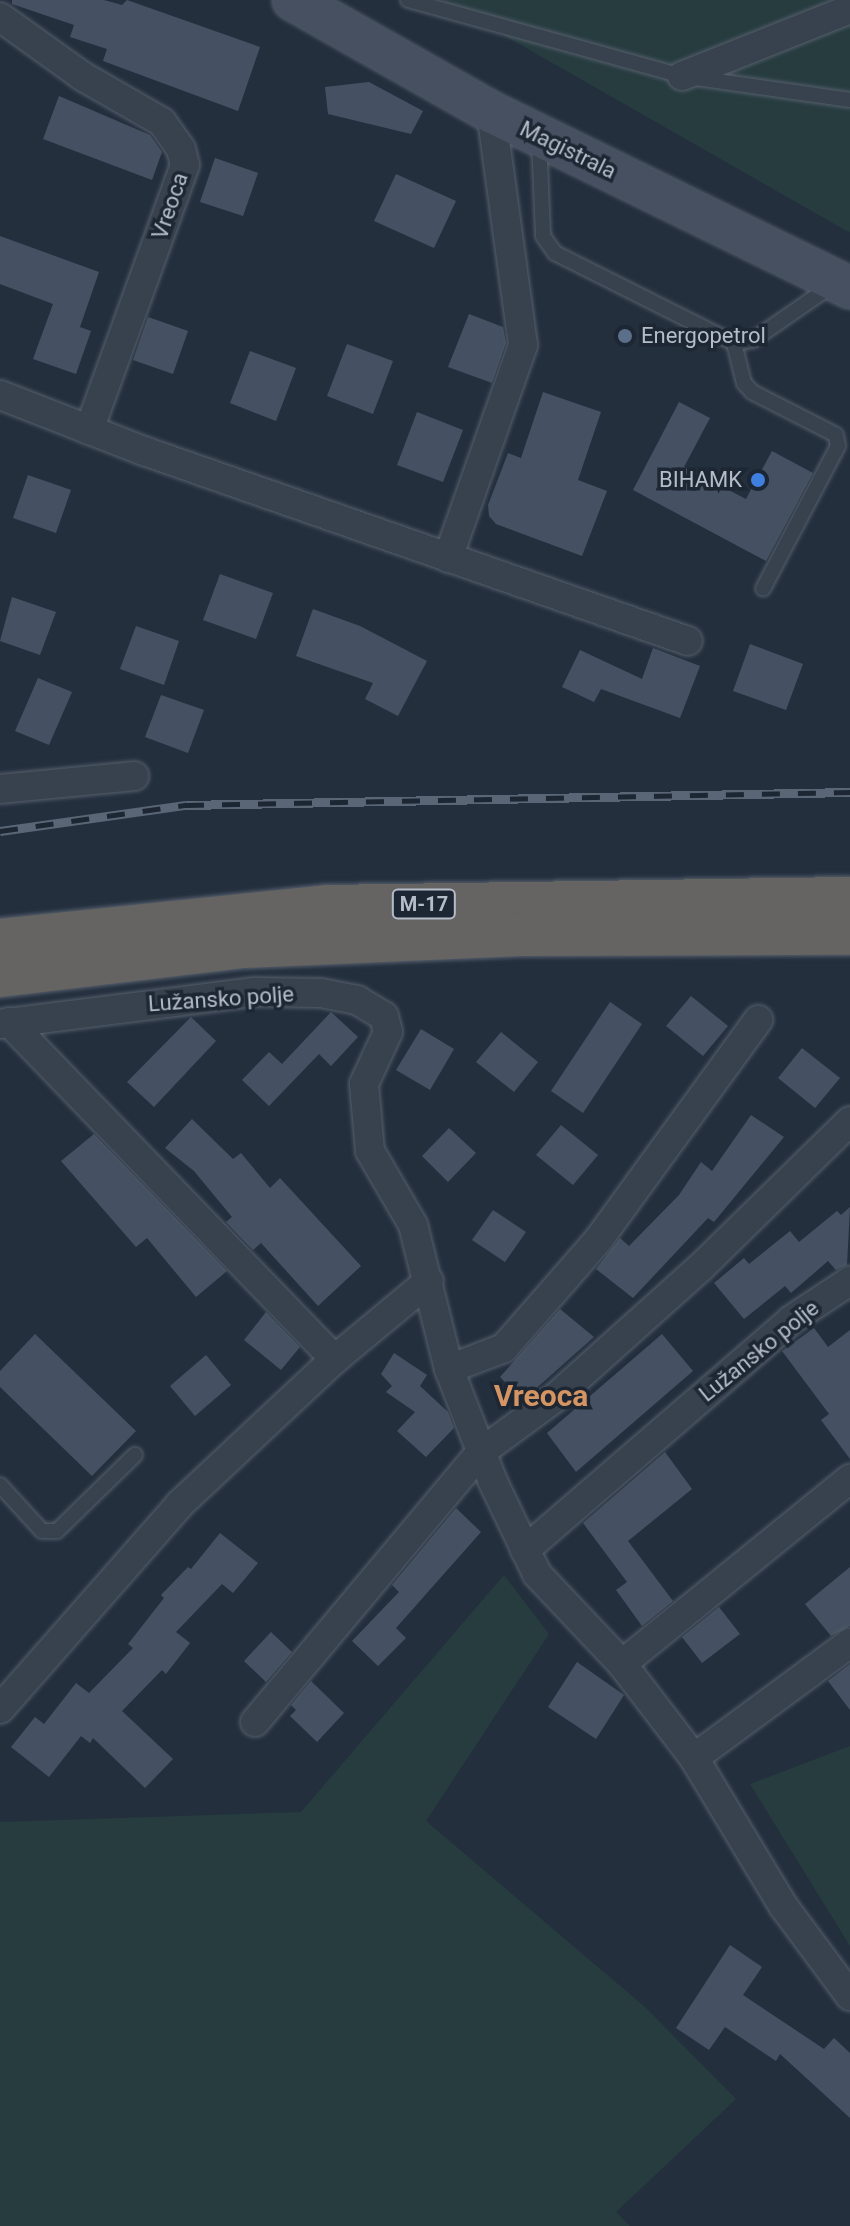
<!DOCTYPE html>
<meta charset="utf-8">
<style>
body{margin:0}
#map{position:relative;width:850px;height:2226px;overflow:hidden;background:#242f3e;font-family:Roboto,sans-serif}
div>[style]{position:absolute}
.green>*{inset:0;background:#263c3f}
.building>*{inset:0;background:#455162}
.roads{filter:drop-shadow(0 0 2px #565f6c) drop-shadow(0 0 2px #565f6c)}
.service>*{height:14px;margin:-7px;padding:0 7px;transform-origin:7px;border-radius:7px;background:#38414e}
.minor>*{height:28px;margin:-14px;padding:0 14px;transform-origin:14px;border-radius:14px;background:#38414e}
.secondary>*{height:40px;margin:-20px;padding:0 20px;transform-origin:20px;border-radius:20px;background:#465061}
.trunk>*{height:44px;margin:-22px;padding:0 22px;transform-origin:22px;border-radius:22px;background:#656462}
.rail>*{height:9px;margin-top:-4.5px;transform-origin:0;background:repeating-linear-gradient(90deg,#1d2633 0 18px,#5a6575 0 36px);box-sizing:border-box;border-block:2px solid #5a6575}
.dots>*{width:22px;height:22px;translate:-50% -50%;box-sizing:border-box;border:4px solid #1d2633;border-radius:50%}
span{translate:-50% -50%;white-space:nowrap;text-align:center;line-height:1.15;-webkit-text-stroke:7px #1d2633;paint-order:stroke}
.shield-label span{padding:2px 6px;background:#1d2633;border:2px solid;border-radius:6px;-webkit-text-stroke-width:0}
.shield-label{font-size:20px;color:#b4bcc9;font-weight:700}
.street-label{font-size:22px;color:#b4bcc9}
.poi-label{font-size:22px;color:#b4bcc9}
.left{translate:0 -50%;text-align:left}
.right{translate:-100% -50%;text-align:right}
.district-label{font-size:30px;color:#d59563;font-weight:700}
</style>
<div id="map">
<div class="green">
<div style="clip-path:polygon(442px 0,850px 0,850px 232px,845px 230px)"></div>
<div style="clip-path:polygon(504px 1575px,549px 1634px,426px 1821px,645px 2007px,736px 2099px,616px 2212px,630px 2226px,0 2226px,0 1822px,301px 1812px)"></div>
<div style="clip-path:polygon(850px 1746px,850px 1946px,750px 1784px)"></div>
</div>
<div class="building">
<div style="clip-path:polygon(12px 0,104px 0,122px 5px,127px 0,260px 47px,238px 111px,103px 61px,107px 49px,70px 37px,74px 25px,12px 4px)"></div>
<div style="clip-path:polygon(369px 82px,423px 111px,411px 134px,328px 114px,325px 87px)"></div>
<div style="clip-path:polygon(59px 96px,150px 135px,162px 152px,152px 180px,43px 139px)"></div>
<div style="clip-path:polygon(215px 158px,258px 173px,243px 216px,200px 202px)"></div>
<div style="clip-path:polygon(396px 174px,456px 201px,434px 248px,374px 221px)"></div>
<div style="clip-path:polygon(0 236px,99px 272px,80px 327px,91px 331px,76px 374px,33px 359px,53px 304px,0 284px)"></div>
<div style="clip-path:polygon(469px 314px,503px 327px,506px 343px,492px 383px,448px 367px)"></div>
<div style="clip-path:polygon(148px 317px,188px 331px,173px 374px,133px 360px)"></div>
<div style="clip-path:polygon(347px 344px,393px 361px,373px 414px,327px 396px)"></div>
<div style="clip-path:polygon(250px 351px,296px 368px,276px 421px,230px 403px)"></div>
<div style="clip-path:polygon(543px 392px,601px 412px,578px 480px,607px 491px,582px 556px,496px 524px,489px 516px,488px 505px,508px 453px,521px 458px)"></div>
<div style="clip-path:polygon(679px 402px,710px 418px,684px 467px,746px 499px,772px 451px,813px 473px,766px 561px,633px 490px)"></div>
<div style="clip-path:polygon(417px 412px,463px 430px,443px 482px,397px 465px)"></div>
<div style="clip-path:polygon(28px 475px,71px 490px,56px 533px,13px 518px)"></div>
<div style="clip-path:polygon(220px 574px,273px 593px,256px 639px,203px 620px)"></div>
<div style="clip-path:polygon(12px 597px,56px 612px,40px 655px,0 641px)"></div>
<div style="clip-path:polygon(313px 609px,360px 626px,427px 661px,398px 716px,365px 699px,373px 683px,296px 656px)"></div>
<div style="clip-path:polygon(136px 626px,179px 641px,164px 685px,120px 669px)"></div>
<div style="clip-path:polygon(750px 644px,803px 664px,786px 710px,733px 691px)"></div>
<div style="clip-path:polygon(653px 648px,700px 666px,680px 718px,601px 689px,594px 702px,562px 687px,580px 650px,642px 679px)"></div>
<div style="clip-path:polygon(38px 678px,72px 692px,49px 745px,15px 731px)"></div>
<div style="clip-path:polygon(161px 695px,204px 710px,188px 753px,145px 737px)"></div>
<div style="clip-path:polygon(691px 996px,728px 1026px,703px 1056px,666px 1026px)"></div>
<div style="clip-path:polygon(610px 1002px,642px 1024px,583px 1113px,551px 1091px)"></div>
<div style="clip-path:polygon(331px 1012px,358px 1037px,331px 1066px,319px 1054px,269px 1106px,242px 1080px,269px 1052px,282px 1064px)"></div>
<div style="clip-path:polygon(191px 1017px,216px 1041px,154px 1107px,127px 1082px)"></div>
<div style="clip-path:polygon(421px 1029px,454px 1049px,430px 1090px,396px 1070px)"></div>
<div style="clip-path:polygon(501px 1032px,538px 1062px,514px 1092px,476px 1062px)"></div>
<div style="clip-path:polygon(802px 1048px,840px 1078px,815px 1108px,778px 1078px)"></div>
<div style="clip-path:polygon(751px 1115px,784px 1137px,714px 1222px,708px 1218px,633px 1298px,596px 1269px,620px 1238px,629px 1246px,679px 1195px,701px 1162px,712px 1171px)"></div>
<div style="clip-path:polygon(192px 1119px,233px 1159px,241px 1153px,270px 1188px,280px 1178px,361px 1266px,318px 1306px,261px 1243px,253px 1250px,226px 1222px,232px 1217px,194px 1171px,165px 1148px)"></div>
<div style="clip-path:polygon(561px 1125px,598px 1155px,573px 1185px,536px 1155px)"></div>
<div style="clip-path:polygon(449px 1128px,476px 1153px,448px 1182px,422px 1156px)"></div>
<div style="clip-path:polygon(94px 1134px,227px 1271px,196px 1297px,147px 1238px,136px 1247px,61px 1161px)"></div>
<div style="clip-path:polygon(850px 1207px,847px 1265px,836px 1270px,828px 1261px,791px 1293px,785px 1286px,744px 1319px,714px 1283px,744px 1258px,749px 1264px,790px 1231px,799px 1242px,837px 1211px,841px 1215px)"></div>
<div style="clip-path:polygon(493px 1210px,526px 1232px,505px 1262px,472px 1240px)"></div>
<div style="clip-path:polygon(560px 1309px,594px 1337px,523px 1400px,500px 1377px)"></div>
<div style="clip-path:polygon(266px 1312px,300px 1347px,281px 1370px,244px 1340px)"></div>
<div style="clip-path:polygon(814px 1328px,828px 1347px,850px 1330px,850px 1459px,821px 1420px,829px 1414px,782px 1351px)"></div>
<div style="clip-path:polygon(35px 1334px,136px 1431px,92px 1476px,0 1387px,0 1371px)"></div>
<div style="clip-path:polygon(662px 1334px,693px 1371px,576px 1472px,547px 1433px)"></div>
<div style="clip-path:polygon(394px 1353px,427px 1375px,420px 1386px,448px 1412px,454px 1428px,426px 1457px,397px 1431px,415px 1412px,386px 1392px,392px 1386px,381px 1374px)"></div>
<div style="clip-path:polygon(206px 1355px,231px 1385px,195px 1416px,170px 1386px)"></div>
<div style="clip-path:polygon(665px 1452px,692px 1489px,628px 1541px,673px 1601px,642px 1626px,616px 1590px,627px 1582px,583px 1523px)"></div>
<div style="clip-path:polygon(456px 1508px,481px 1532px,396px 1628px,406px 1638px,378px 1666px,352px 1641px,399px 1592px,392px 1585px)"></div>
<div style="clip-path:polygon(220px 1533px,258px 1563px,233px 1593px,222px 1584px,176px 1632px,190px 1643px,166px 1674px,162px 1670px,122px 1711px,173px 1759px,145px 1788px,93px 1738px,90px 1743px,81px 1736px,49px 1777px,11px 1747px,35px 1717px,44px 1724px,76px 1683px,89px 1693px,133px 1648px,128px 1644px,164px 1598px,161px 1595px,188px 1567px,191px 1569px)"></div>
<div style="clip-path:polygon(850px 1567px,850px 1626px,831px 1636px,805px 1604px)"></div>
<div style="clip-path:polygon(719px 1607px,740px 1634px,702px 1663px,682px 1637px)"></div>
<div style="clip-path:polygon(271px 1632px,292px 1652px,266px 1682px,244px 1661px)"></div>
<div style="clip-path:polygon(577px 1662px,624px 1695px,596px 1739px,548px 1707px)"></div>
<div style="clip-path:polygon(850px 1664px,850px 1710px,828px 1681px)"></div>
<div style="clip-path:polygon(311px 1681px,344px 1713px,317px 1742px,290px 1716px,296px 1710px,291px 1705px)"></div>
<div style="clip-path:polygon(730px 1945px,762px 1967px,743px 1995px,824px 2049px,834px 2038px,850px 2053px,850px 2118px,780px 2054px,776px 2061px,725px 2027px,709px 2050px,676px 2028px)"></div>
</div>
<div class="roads">
<div class="service">
<div style="left:408px;top:0;width:284px;rotate:15.5deg"></div>
<div style="left:682px;top:76px;width:170px;rotate:8.1deg"></div>
<div style="left:539px;top:139px;width:97px;rotate:87.6deg"></div>
<div style="left:543px;top:236px;width:21px;rotate:55deg"></div>
<div style="left:555px;top:253px;width:200px;rotate:26.7deg"></div>
<div style="left:734px;top:343px;width:19px;rotate:-9deg"></div>
<div style="left:753px;top:340px;width:98px;rotate:-34.7deg"></div>
<div style="left:734px;top:343px;width:41px;rotate:76deg"></div>
<div style="left:744px;top:383px;width:12px;rotate:48deg"></div>
<div style="left:752px;top:392px;width:94px;rotate:27.1deg"></div>
<div style="left:836px;top:435px;width:11px;rotate:80deg"></div>
<div style="left:838px;top:446px;width:161px;rotate:117.7deg"></div>
<div style="left:0;top:1485px;width:62px;rotate:47.6deg"></div>
<div style="left:42px;top:1531px;width:15px"></div>
<div style="left:57px;top:1531px;width:109px;rotate:-44.3deg"></div>
</div>
<div class="minor">
<div style="left:0;top:17px;width:101px;rotate:35.7deg"></div>
<div style="left:82px;top:76px;width:92px;rotate:29.9deg"></div>
<div style="left:162px;top:122px;width:33px;rotate:55deg"></div>
<div style="left:181px;top:149px;width:16px;rotate:76deg"></div>
<div style="left:185px;top:165px;width:282px;rotate:109.9deg"></div>
<div style="left:682px;top:76px;width:181px;rotate:-21.7deg"></div>
<div style="left:0;top:395px;width:155px;rotate:21.3deg"></div>
<div style="left:144px;top:451px;width:576px;rotate:19.25deg"></div>
<div style="left:448px;top:558px;width:226px;rotate:-70.6deg"></div>
<div style="left:523px;top:345px;width:235px;rotate:-97.8deg"></div>
<div style="left:0;top:789px;width:135px;rotate:-5.5deg"></div>
<div style="left:9px;top:1022px;width:469px;rotate:46deg"></div>
<div style="left:0;top:1024px;width:257px;rotate:-7.2deg"></div>
<div style="left:255px;top:992px;width:66px;rotate:0.9deg"></div>
<div style="left:321px;top:993px;width:37px;rotate:11deg"></div>
<div style="left:357px;top:1000px;width:31px;rotate:31deg"></div>
<div style="left:384px;top:1016px;width:16px;rotate:76deg"></div>
<div style="left:388px;top:1032px;width:57px;rotate:114.8deg"></div>
<div style="left:364px;top:1084px;width:67px;rotate:84.9deg"></div>
<div style="left:370px;top:1151px;width:86px;rotate:59.8deg"></div>
<div style="left:413px;top:1225px;width:148px;rotate:76deg"></div>
<div style="left:449px;top:1369px;width:121px;rotate:68.7deg"></div>
<div style="left:493px;top:1482px;width:102px;rotate:64.4deg"></div>
<div style="left:537px;top:1574px;width:124px;rotate:46.6deg"></div>
<div style="left:622px;top:1664px;width:118px;rotate:52.5deg"></div>
<div style="left:694px;top:1758px;width:174px;rotate:58.9deg"></div>
<div style="left:784px;top:1907px;width:111px;rotate:53.4deg"></div>
<div style="left:449px;top:1369px;width:59px;rotate:-20.9deg"></div>
<div style="left:504px;top:1348px;width:145px;rotate:-48.9deg"></div>
<div style="left:599px;top:1239px;width:271px;rotate:-54deg"></div>
<div style="left:525px;top:1550px;width:352px;rotate:-40.8deg"></div>
<div style="left:791px;top:1320px;width:71px;rotate:-33.5deg"></div>
<div style="left:622px;top:1664px;width:294px;rotate:-39.1deg"></div>
<div style="left:0;top:1709px;width:273px;rotate:-48.7deg"></div>
<div style="left:180px;top:1504px;width:212px;rotate:-43.1deg"></div>
<div style="left:335px;top:1359px;width:122px;rotate:-39.7deg"></div>
<div style="left:255px;top:1722px;width:351px;rotate:-50.1deg"></div>
<div style="left:480px;top:1453px;width:94px;rotate:-36.4deg"></div>
<div style="left:556px;top:1397px;width:193px;rotate:-41.9deg"></div>
<div style="left:700px;top:1268px;width:210px;rotate:-44.4deg"></div>
<div style="left:694px;top:1758px;width:194px;rotate:-36.4deg"></div>
</div>
<div class="secondary">
<div style="left:293px;top:0;width:227px;rotate:29.5deg"></div>
<div style="left:491px;top:112px;width:400px;rotate:26.1deg"></div>
</div>
<div class="trunk">
<div style="left:0;top:941px;width:329px;rotate:-5.9deg"></div>
<div style="left:327px;top:907px;width:523px;rotate:-0.88deg"></div>
<div style="left:0;top:975px;width:245px;rotate:-6.8deg"></div>
<div style="left:243px;top:946px;width:277px;rotate:-2.5deg"></div>
<div style="left:520px;top:934px;width:330px;rotate:-0.2deg"></div>
</div>
</div>
<div class="rail">
<div style="left:0;top:831px;width:188px;rotate:-8deg"></div>
<div style="left:186px;top:805px;width:664px;rotate:-1.12deg"></div>
</div>
<div class="dots">
<div style="left:625px;top:336px;background:#5c6f8a"></div>
<div style="left:758px;top:480px;background:#3f7fe0"></div>
</div>
<div class="shield-label">
<span style="left:424px;top:904px">M-17</span>
</div>
<div class="street-label">
<span style="left:568px;top:150px;rotate:26deg">Magistrala</span>
<span style="left:170px;top:206px;rotate:-71deg">Vreoca</span>
<span style="left:221px;top:999px;rotate:-4deg">Lužansko polje</span>
<span style="left:759px;top:1351px;rotate:-39deg">Lužansko polje</span>
</div>
<div class="poi-label">
<span class="left" style="left:641px;top:336px">Energopetrol</span>
<span class="right" style="left:742px;top:480px">BIHAMK</span>
</div>
<div class="district-label">
<span style="left:541px;top:1396px">Vreoca</span>
</div>
</div>
